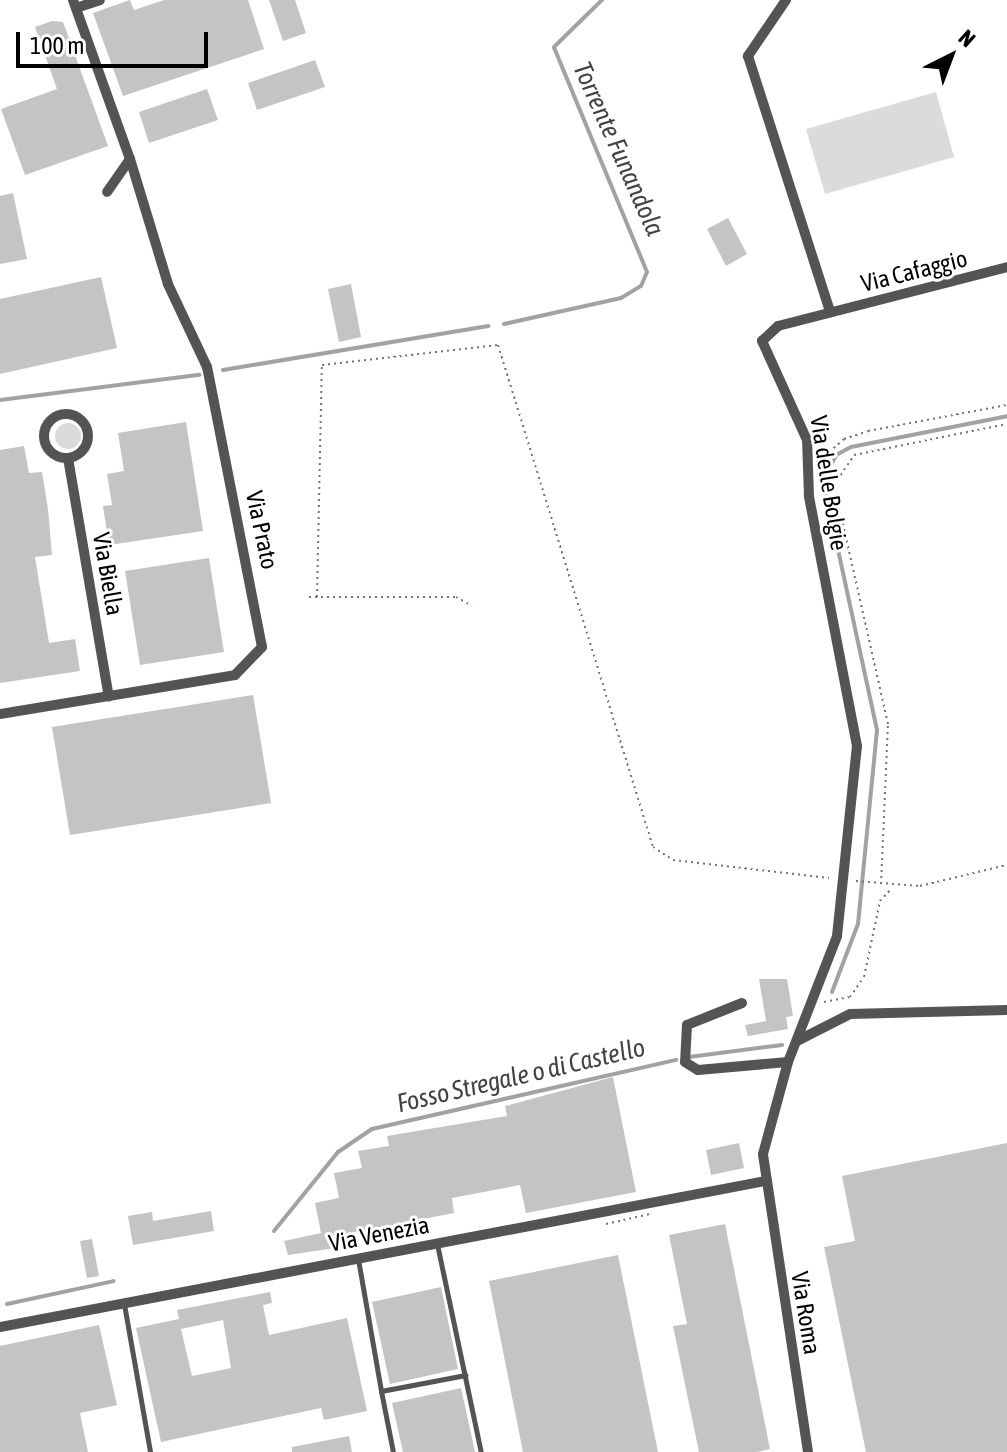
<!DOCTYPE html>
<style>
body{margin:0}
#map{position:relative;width:1007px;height:1452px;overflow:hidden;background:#fff;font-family:"Asap Condensed",sans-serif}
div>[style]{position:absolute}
.green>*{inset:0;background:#dbdbdb}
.round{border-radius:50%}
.stream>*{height:4px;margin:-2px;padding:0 2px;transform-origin:2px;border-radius:2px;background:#a2a2a2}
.building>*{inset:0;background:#c4c4c4}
.path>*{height:2px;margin-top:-1px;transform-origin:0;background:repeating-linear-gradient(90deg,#767676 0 2px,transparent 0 6px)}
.lane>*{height:5px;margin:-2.5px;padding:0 2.5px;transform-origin:2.5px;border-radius:2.5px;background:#545454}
.street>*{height:10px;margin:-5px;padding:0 5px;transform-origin:5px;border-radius:5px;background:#545454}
.street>.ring{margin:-5px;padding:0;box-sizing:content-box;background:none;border:10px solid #545454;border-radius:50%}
span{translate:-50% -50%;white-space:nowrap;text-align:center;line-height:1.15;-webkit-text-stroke:6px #fff;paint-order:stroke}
.street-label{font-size:24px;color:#000}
.water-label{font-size:26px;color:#434343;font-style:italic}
.north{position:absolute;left:911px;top:16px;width:80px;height:80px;-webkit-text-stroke:6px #fff;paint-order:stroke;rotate:42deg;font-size:22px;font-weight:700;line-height:32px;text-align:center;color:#000}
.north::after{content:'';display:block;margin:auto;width:28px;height:36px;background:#000;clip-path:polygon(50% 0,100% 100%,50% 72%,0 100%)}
.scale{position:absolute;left:16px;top:32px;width:192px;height:36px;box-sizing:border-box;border:4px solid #000;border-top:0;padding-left:10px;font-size:24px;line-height:28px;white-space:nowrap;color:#000;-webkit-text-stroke:6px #fff;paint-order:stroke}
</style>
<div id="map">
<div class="green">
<div style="clip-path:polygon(936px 92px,954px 157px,825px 194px,806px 129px)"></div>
<div class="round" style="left:55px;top:423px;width:26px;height:26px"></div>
</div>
<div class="stream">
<div style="left:504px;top:324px;width:120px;rotate:-12.5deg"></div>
<div style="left:621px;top:298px;width:23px;rotate:-31deg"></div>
<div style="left:641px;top:286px;width:15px;rotate:-67deg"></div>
<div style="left:647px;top:272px;width:243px;rotate:-112.5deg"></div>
<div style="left:554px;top:47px;width:67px;rotate:-44.4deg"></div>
<div style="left:223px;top:370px;width:269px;rotate:-9.4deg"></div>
<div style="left:0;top:400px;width:201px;rotate:-7.2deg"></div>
<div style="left:832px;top:992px;width:73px;rotate:-69.1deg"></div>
<div style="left:858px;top:924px;width:195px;rotate:-84.4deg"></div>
<div style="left:877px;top:730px;width:255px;rotate:-102.2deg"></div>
<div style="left:823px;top:481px;width:29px;rotate:-63deg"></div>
<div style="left:836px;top:455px;width:17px;rotate:-28deg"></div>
<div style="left:851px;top:447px;width:159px;rotate:-11.2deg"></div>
<div style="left:689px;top:1057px;width:94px;rotate:-7.4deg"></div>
<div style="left:274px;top:1231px;width:102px;rotate:-51deg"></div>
<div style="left:338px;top:1152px;width:41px;rotate:-34.1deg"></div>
<div style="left:372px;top:1129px;width:312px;rotate:-12.8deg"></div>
<div style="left:7px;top:1304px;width:109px;rotate:-12.1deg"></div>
</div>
<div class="building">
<div style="clip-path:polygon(130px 0,134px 10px,164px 0,248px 0,264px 49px,123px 96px,93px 13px)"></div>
<div style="clip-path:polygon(269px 0,295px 0,306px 33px,283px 41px)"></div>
<div style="clip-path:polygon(52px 21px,63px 22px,108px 146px,25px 175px,1px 109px,57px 89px,35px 27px)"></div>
<div style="clip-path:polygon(315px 60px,325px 87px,257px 110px,248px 83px)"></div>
<div style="clip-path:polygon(207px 89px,218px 120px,149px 143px,139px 112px)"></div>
<div style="clip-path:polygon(13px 193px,27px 259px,0 264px,0 196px)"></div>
<div style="clip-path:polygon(728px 218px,747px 254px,726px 266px,707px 229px)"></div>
<div style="clip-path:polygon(101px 277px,117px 348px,0 374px,0 299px)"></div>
<div style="clip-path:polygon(351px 284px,361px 337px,339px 342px,328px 289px)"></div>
<div style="clip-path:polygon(186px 422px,203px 531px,109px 545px,103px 506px,112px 505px,107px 474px,124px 471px,118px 433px)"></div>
<div style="clip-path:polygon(24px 446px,29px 473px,42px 472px,48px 509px,52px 555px,35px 557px,49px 643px,75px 639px,80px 671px,0 683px,0 450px)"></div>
<div style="clip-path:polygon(209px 558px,224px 652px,140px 665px,125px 571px)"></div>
<div style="clip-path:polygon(253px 695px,271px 803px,70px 835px,52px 727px)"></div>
<div style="clip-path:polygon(759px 979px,787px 979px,793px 1016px,786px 1017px,788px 1029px,748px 1036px,745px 1025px,766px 1021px)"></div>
<div style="clip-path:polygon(613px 1077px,636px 1192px,526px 1213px,520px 1185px,452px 1198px,454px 1213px,346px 1234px,349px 1246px,288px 1255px,284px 1241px,321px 1233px,315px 1203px,339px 1198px,334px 1173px,362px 1168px,358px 1151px,389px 1146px,387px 1136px,507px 1116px,505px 1106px)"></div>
<div style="clip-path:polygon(739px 1143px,744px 1168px,711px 1175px,706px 1150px)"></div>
<div style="clip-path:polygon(1007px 1143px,1007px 1452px,866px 1452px,824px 1247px,855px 1241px,842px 1176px)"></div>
<div style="clip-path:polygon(211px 1211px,214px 1231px,133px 1245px,128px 1216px,152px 1212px,153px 1221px)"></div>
<div style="clip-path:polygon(725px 1224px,770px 1449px,757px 1452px,699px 1452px,673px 1326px,687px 1324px,669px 1235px)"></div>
<div style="clip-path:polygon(92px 1239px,99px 1276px,87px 1278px,80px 1241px)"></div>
<div style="clip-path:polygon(618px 1255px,658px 1452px,523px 1452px,489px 1281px)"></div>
<div style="clip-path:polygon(441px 1287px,458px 1369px,390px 1384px,372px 1302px)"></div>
<div style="clip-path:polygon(evenodd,270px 1292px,272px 1303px,263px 1305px,269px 1335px,347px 1318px,367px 1411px,324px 1420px,321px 1408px,161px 1442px,136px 1328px,179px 1319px,177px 1310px,270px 1292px,223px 1320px,231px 1368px,192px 1376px,181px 1329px,223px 1320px)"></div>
<div style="clip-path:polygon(99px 1325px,117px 1405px,80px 1413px,88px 1452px,0 1452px,0 1346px)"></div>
<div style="clip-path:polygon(461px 1388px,475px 1452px,403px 1452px,392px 1403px)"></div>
<div style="clip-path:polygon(349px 1436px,352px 1452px,292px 1452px,292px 1447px)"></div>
</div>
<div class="path">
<div style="left:820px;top:460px;width:32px;rotate:-41deg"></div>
<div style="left:844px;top:439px;width:25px;rotate:-18deg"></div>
<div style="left:868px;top:431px;width:141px;rotate:-10.6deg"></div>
<div style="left:309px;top:597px;width:147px"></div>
<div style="left:456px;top:597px;width:18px;rotate:29deg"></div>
<div style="left:317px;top:597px;width:232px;rotate:-88.8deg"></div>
<div style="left:322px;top:365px;width:177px;rotate:-6.5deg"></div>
<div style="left:498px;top:345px;width:525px;rotate:72.84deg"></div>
<div style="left:653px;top:847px;width:24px;rotate:33deg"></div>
<div style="left:673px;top:860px;width:157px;rotate:6.6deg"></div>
<div style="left:856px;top:881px;width:64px;rotate:4.5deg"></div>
<div style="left:920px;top:886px;width:89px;rotate:-13.6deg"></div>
<div style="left:881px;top:884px;width:160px;rotate:-87.5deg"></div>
<div style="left:888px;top:724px;width:245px;rotate:-102.7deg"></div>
<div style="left:834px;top:485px;width:36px;rotate:-56deg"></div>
<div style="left:854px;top:455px;width:156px;rotate:-11.5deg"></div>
<div style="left:824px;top:1002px;width:26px;rotate:-11deg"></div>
<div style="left:850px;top:997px;width:24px;rotate:-55deg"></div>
<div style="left:864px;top:977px;width:78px;rotate:-78.1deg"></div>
<div style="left:880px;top:901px;width:16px;rotate:-47deg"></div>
<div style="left:606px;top:1224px;width:45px;rotate:-12.8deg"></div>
</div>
<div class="lane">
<div style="left:437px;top:1244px;width:213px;rotate:78.1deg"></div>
<div style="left:358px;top:1259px;width:134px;rotate:80.1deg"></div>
<div style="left:124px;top:1304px;width:150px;rotate:80deg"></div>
<div style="left:393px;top:1452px;width:62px;rotate:-101.1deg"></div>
<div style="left:381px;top:1391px;width:86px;rotate:-10.7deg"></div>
</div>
<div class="street">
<div style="left:73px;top:0;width:169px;rotate:70.3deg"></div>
<div style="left:130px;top:159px;width:40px;rotate:124.9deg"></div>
<div style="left:786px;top:0;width:68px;rotate:124.2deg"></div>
<div style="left:748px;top:56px;width:269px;rotate:72.2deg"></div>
<div style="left:76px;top:8px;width:25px;rotate:-18deg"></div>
<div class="ring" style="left:44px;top:414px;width:34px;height:34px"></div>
<div style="left:68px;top:458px;width:242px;rotate:80.3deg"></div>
<div style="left:0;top:714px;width:238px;rotate:-9.4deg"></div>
<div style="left:235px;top:675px;width:39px;rotate:-46deg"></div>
<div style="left:262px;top:647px;width:285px;rotate:-101.1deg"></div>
<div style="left:207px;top:367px;width:92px;rotate:-115.2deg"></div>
<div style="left:168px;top:284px;width:131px;rotate:-106.9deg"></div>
<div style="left:742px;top:1003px;width:59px;rotate:158.2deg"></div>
<div style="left:687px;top:1025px;width:37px;rotate:93deg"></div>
<div style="left:685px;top:1062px;width:15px;rotate:32deg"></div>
<div style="left:698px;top:1070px;width:90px;rotate:-5.1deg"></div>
<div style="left:797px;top:1041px;width:59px;rotate:-27deg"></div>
<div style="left:850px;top:1014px;width:157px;rotate:-1.5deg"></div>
<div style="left:0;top:1327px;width:779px;rotate:-10.8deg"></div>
<div style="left:808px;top:1452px;width:301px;rotate:-98.6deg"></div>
<div style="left:763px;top:1154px;width:95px;rotate:-74.8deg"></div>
<div style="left:788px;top:1062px;width:135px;rotate:-68.7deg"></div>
<div style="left:837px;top:936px;width:191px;rotate:-84deg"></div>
<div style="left:857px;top:746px;width:255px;rotate:-100.9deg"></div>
<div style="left:809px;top:496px;width:56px;rotate:-92deg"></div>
<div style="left:807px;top:440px;width:109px;rotate:-114.4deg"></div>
<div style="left:762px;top:341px;width:22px;rotate:-43deg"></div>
<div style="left:778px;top:326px;width:236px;rotate:-14.4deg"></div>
</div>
<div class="street-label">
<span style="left:914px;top:271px;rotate:-14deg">Via Cafaggio</span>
<span style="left:829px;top:483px;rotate:81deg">Via delle Bolgie</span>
<span style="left:262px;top:530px;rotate:78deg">Via Prato</span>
<span style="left:108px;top:574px;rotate:80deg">Via Biella</span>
<span style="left:379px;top:1234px;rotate:-11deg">Via Venezia</span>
<span style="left:806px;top:1313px;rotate:81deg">Via Roma</span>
</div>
<div class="water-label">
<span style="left:618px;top:149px;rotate:66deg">Torrente Funandola</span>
<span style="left:521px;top:1076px;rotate:-13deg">Fosso Stregale o di Castello</span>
</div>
<div class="north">N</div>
<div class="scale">100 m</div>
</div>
